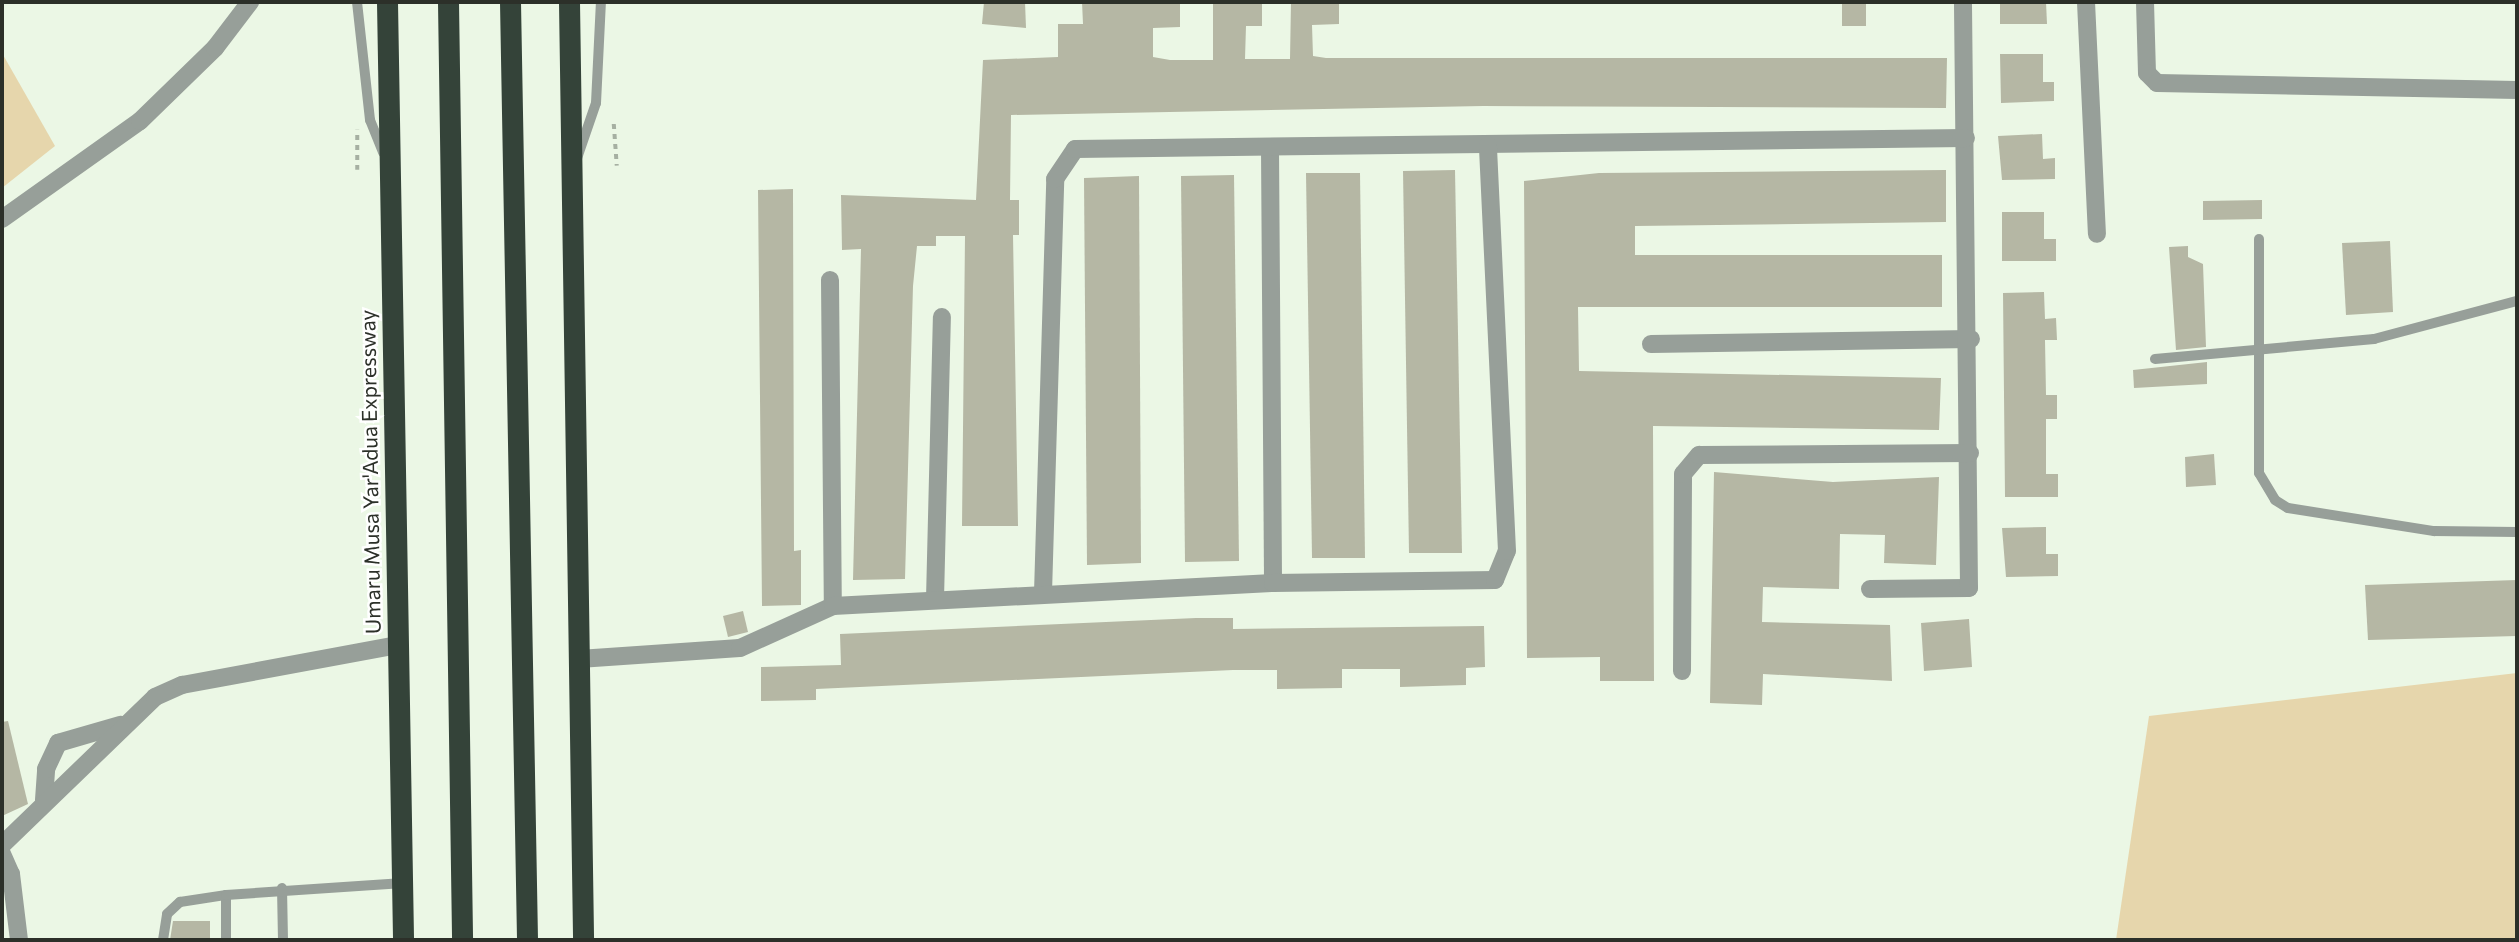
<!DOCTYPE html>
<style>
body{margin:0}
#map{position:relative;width:2519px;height:942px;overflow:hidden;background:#ebf7e5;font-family:Commissioner,sans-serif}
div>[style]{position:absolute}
.green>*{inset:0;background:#e6d6ac}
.building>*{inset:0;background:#b5b7a4}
.path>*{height:3.5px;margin-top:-1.75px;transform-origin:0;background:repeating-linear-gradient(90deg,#a6b0a2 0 5px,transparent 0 10px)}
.lane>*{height:10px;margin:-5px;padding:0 5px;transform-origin:5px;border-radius:5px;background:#979f99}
.street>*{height:18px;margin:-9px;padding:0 9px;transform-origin:9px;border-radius:9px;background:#979f99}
.highway>*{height:21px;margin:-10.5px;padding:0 10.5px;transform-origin:10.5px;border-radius:10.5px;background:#344339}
span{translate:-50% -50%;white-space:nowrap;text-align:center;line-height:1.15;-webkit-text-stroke:5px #fff;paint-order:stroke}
.street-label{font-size:21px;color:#2c3029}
.frame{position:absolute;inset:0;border:4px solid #2c3029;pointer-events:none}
</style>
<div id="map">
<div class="green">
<div style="clip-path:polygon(2px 53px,55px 146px,2px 188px)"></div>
<div style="clip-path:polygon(2517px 673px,2517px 940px,2116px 940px,2149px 716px)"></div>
</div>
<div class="building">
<div style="clip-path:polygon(984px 2px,1025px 2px,1026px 28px,982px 24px)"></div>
<div style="clip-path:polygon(1082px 2px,1180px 2px,1180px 27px,1153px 28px,1153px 57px,1170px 60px,1213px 60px,1213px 2px,1262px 2px,1262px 26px,1246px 26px,1245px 59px,1290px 59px,1291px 2px,1339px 2px,1339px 24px,1312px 25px,1313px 56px,1326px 58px,1947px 58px,1946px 108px,1483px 106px,1011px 115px,1010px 200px,1019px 200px,1019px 235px,1013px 235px,1018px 526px,962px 526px,965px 236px,936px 236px,936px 246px,917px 246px,913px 286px,905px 579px,853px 580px,861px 249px,842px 250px,841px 195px,976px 200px,983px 60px,1058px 57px,1058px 24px,1083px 24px)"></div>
<div style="clip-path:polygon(1842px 2px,1866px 2px,1866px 26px,1842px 26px)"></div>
<div style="clip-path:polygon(2000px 2px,2046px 2px,2047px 24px,2000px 24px)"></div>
<div style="clip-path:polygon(2000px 54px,2043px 54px,2043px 82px,2054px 82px,2054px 101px,2001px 103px)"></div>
<div style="clip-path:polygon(2042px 134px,2043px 159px,2055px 158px,2055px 179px,2002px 180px,1998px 136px)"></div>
<div style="clip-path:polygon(1455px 170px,1462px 553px,1409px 553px,1403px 171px)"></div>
<div style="clip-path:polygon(1946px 170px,1946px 222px,1635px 226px,1635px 255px,1942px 255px,1942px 307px,1578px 307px,1579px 371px,1941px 378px,1939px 430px,1653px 426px,1654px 681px,1600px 681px,1600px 657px,1527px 658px,1524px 181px,1599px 173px)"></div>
<div style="clip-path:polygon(1306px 173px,1360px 173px,1365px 558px,1312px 558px)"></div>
<div style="clip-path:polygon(1234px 175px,1239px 561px,1185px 562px,1181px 176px)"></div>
<div style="clip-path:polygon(1139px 176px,1141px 563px,1087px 565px,1084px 178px)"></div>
<div style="clip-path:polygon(793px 189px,794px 551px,801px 550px,801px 605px,762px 606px,758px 190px)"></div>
<div style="clip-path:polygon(2262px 200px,2262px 219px,2203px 220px,2203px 201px)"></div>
<div style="clip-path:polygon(2002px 212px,2044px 212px,2044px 239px,2056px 239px,2056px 261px,2002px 261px)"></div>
<div style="clip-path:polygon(2390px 241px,2393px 312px,2346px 315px,2342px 243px)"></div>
<div style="clip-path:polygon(2188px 246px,2188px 257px,2203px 264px,2206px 347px,2176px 350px,2169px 247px)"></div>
<div style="clip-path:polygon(2044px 292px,2045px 319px,2056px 318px,2057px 340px,2045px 340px,2046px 395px,2057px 395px,2057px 419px,2046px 419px,2046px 474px,2058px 474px,2058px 497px,2005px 497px,2003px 293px)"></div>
<div style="clip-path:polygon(2207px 362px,2207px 384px,2134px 388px,2133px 370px)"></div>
<div style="clip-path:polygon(2214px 454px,2216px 485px,2186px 487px,2185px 457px)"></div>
<div style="clip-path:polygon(1714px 472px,1833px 482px,1939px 477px,1936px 565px,1884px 563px,1885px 535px,1840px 534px,1839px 589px,1763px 587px,1762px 622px,1890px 625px,1892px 681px,1763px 674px,1762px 705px,1710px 703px)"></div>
<div style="clip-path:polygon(2046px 527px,2046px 554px,2058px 554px,2058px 576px,2006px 577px,2002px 528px)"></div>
<div style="clip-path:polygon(2517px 580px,2517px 636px,2368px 640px,2365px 585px)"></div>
<div style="clip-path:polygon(743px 611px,748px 632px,728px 637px,723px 616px)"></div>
<div style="clip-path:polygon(1196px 618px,1233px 618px,1233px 629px,1484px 626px,1485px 667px,1466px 668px,1466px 685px,1400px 687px,1400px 669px,1342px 669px,1342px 688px,1277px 689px,1277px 670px,1233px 670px,816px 689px,816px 700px,761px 701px,761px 667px,841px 665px,840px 634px)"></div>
<div style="clip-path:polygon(1969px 619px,1972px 667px,1924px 671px,1921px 623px)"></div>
<div style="clip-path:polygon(8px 721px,28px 804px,2px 816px,2px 722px)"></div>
<div style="clip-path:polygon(173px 921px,210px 921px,210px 940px,170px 940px)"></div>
</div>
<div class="path">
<div style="left:614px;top:124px;width:42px;rotate:85.9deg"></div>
<div style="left:357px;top:170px;width:40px;rotate:-90deg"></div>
</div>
<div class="lane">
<div style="left:357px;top:2px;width:119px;rotate:83.7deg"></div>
<div style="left:370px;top:120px;width:35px;rotate:68deg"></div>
<div style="left:576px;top:161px;width:61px;rotate:-71deg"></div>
<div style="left:596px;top:103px;width:101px;rotate:-87.2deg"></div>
<div style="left:2259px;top:239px;width:234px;rotate:90deg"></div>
<div style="left:2259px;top:473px;width:31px;rotate:59deg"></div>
<div style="left:2275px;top:500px;width:15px;rotate:32deg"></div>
<div style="left:2288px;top:508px;width:148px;rotate:9deg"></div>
<div style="left:2434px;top:531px;width:83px;rotate:0.7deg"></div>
<div style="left:2155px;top:359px;width:220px;rotate:-5.2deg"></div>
<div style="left:2374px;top:339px;width:148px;rotate:-14.9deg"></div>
<div style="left:282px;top:888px;width:52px;rotate:88.9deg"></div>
<div style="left:163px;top:940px;width:26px;rotate:-81deg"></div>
<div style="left:167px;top:914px;width:18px;rotate:-43deg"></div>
<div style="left:180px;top:902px;width:47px;rotate:-8.7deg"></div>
<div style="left:226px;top:940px;width:45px;rotate:-90deg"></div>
<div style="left:226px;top:895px;width:174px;rotate:-3.9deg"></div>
</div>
<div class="street">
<div style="left:2086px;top:2px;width:232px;rotate:87.3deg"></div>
<div style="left:2145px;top:2px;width:71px;rotate:88.4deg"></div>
<div style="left:2147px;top:73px;width:14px;rotate:45deg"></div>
<div style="left:2157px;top:83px;width:360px;rotate:1.1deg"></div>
<div style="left:1270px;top:149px;width:434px;rotate:89.6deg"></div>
<div style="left:2px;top:219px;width:169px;rotate:-35.4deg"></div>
<div style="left:140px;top:121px;width:105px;rotate:-44.2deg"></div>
<div style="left:215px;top:48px;width:58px;rotate:-52.7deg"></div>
<div style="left:830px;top:280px;width:326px;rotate:89.5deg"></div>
<div style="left:1651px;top:344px;width:320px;rotate:-0.9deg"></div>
<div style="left:1870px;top:589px;width:99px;rotate:-0.6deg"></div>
<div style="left:1969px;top:588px;width:586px;rotate:-90.59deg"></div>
<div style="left:1043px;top:593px;width:414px;rotate:-88.3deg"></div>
<div style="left:1055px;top:179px;width:36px;rotate:-56deg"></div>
<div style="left:1075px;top:149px;width:891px;rotate:-0.71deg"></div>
<div style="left:935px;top:599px;width:282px;rotate:-88.6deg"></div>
<div style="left:579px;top:659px;width:161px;rotate:-3.9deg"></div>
<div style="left:740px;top:648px;width:102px;rotate:-24.3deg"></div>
<div style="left:833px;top:606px;width:441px;rotate:-3deg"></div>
<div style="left:1273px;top:583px;width:222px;rotate:-0.8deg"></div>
<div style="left:1495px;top:580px;width:31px;rotate:-68deg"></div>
<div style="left:1507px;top:551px;width:406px;rotate:-92.7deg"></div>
<div style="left:1682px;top:671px;width:197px;rotate:-89.7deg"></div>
<div style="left:1683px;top:474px;width:25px;rotate:-50deg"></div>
<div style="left:1699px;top:455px;width:271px;rotate:-0.4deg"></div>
<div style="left:44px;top:800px;width:31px;rotate:-86deg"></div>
<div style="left:46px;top:769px;width:29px;rotate:-65deg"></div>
<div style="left:58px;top:743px;width:65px;rotate:-16.2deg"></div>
<div style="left:2px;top:845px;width:213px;rotate:-44deg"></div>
<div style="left:155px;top:697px;width:30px;rotate:-24deg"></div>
<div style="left:182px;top:685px;width:220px;rotate:-10.5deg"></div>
<div style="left:2px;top:854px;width:22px;rotate:66deg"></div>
<div style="left:11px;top:874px;width:66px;rotate:83.1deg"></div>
</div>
<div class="highway">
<div style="left:387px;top:2px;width:938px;rotate:89.02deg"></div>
<div style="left:448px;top:2px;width:938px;rotate:89.14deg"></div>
<div style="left:510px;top:2px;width:938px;rotate:88.96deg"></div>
<div style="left:569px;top:2px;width:938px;rotate:89.14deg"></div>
</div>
<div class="street-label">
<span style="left:370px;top:472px;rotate:-91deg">Umaru Musa Yar'Adua Expressway</span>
</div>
<div class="frame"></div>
</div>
